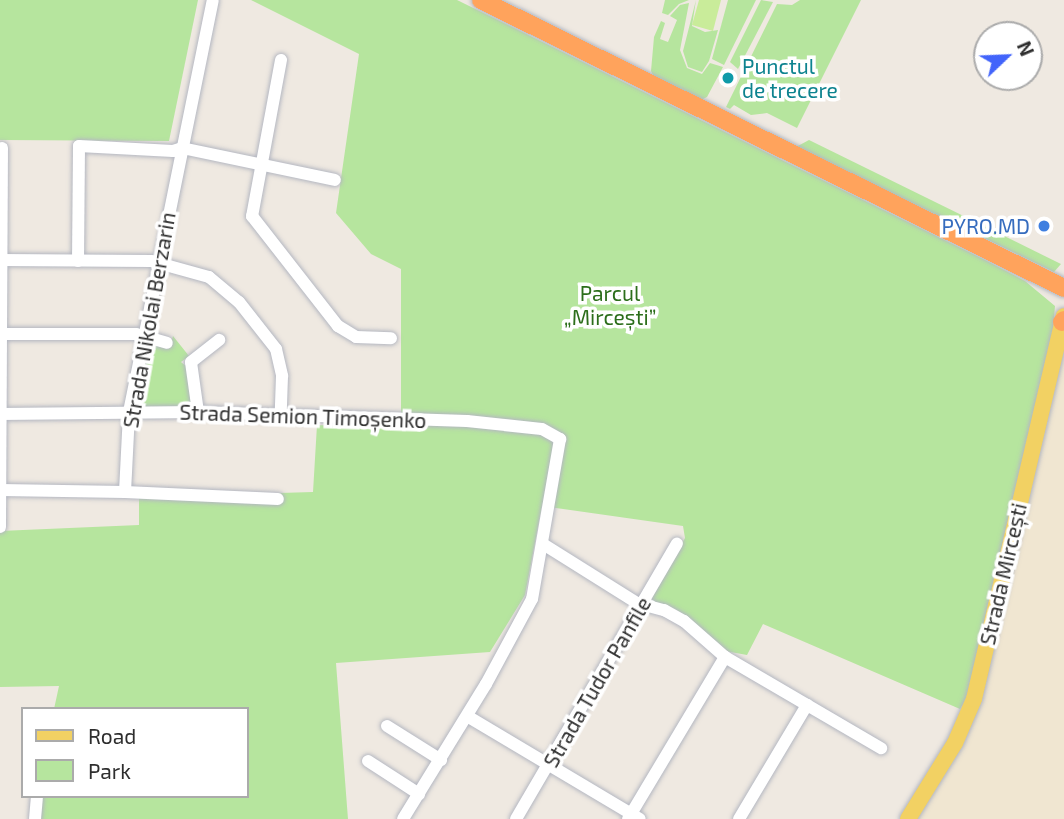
<!DOCTYPE html>
<meta charset="utf-8">
<style>
body{margin:0}
#map{position:relative;width:1064px;height:819px;overflow:hidden;background:#efe9e1;font-family:"Exo 2",sans-serif}
div>[style]{position:absolute}
.education>*{inset:0;background:#f0e6d1}
.green>*{inset:0;background:#b6e59e}
.pitch>*{inset:0;background:#c9ec9a}
.roads{filter:drop-shadow(0 0 2px #b4b7c1) drop-shadow(0 0 2px #b4b7c1)}
.minor>*{height:12px;margin:-6px;padding:0 6px;transform-origin:6px;border-radius:6px;background:#fff}
.major>*{height:16px;margin:-8px;padding:0 8px;transform-origin:8px;border-radius:8px;background:#f2d163}
.highway>*{height:18px;margin:-9px;padding:0 9px;transform-origin:9px;border-radius:9px;background:#ffa35c}
.dots>*{width:19px;height:19px;translate:-50% -50%;box-sizing:border-box;border:4px solid #fff;border-radius:50%}
span{translate:-50% -50%;white-space:nowrap;text-align:center;line-height:1.15;-webkit-text-stroke:7px #fff;paint-order:stroke}
.culture-label{font-size:21px;color:#0d838f}
.left{translate:0 -50%;text-align:left}
.shop-label{font-size:21px;color:#366cbe}
.right{translate:-100% -50%;text-align:right}
.park-label{font-size:21px;color:#2c6e1b}
.street-label{font-size:21px;color:#2e2e2e}
.legend{position:absolute;left:21px;top:707px;width:228px;height:91px;box-sizing:border-box;background:#fff;border:2px solid #ababab;margin:0;padding:9px 12px;list-style:none;font-size:21px;color:#2e2e2e}
.legend li{display:flex;align-items:center;gap:14px;height:35px}
.legend b{width:35px;border:2px solid #ababab}
.north{position:absolute;left:973px;top:21px;width:70px;height:70px;box-sizing:border-box;background:#fff;border:2px solid #ababab;border-radius:50%;rotate:67deg;font-size:19px;font-weight:700;line-height:28px;text-align:center;color:#2e2e2e}
.north::after{content:'';display:block;margin:auto;width:24px;height:32px;background:#4264fb;clip-path:polygon(50% 0,100% 100%,50% 72%,0 100%)}
</style>
<div id="map">
<div class="education">
<div style="clip-path:polygon(1064px 332px,1064px 819px,913px 819px,963px 735px)"></div>
</div>
<div class="green">
<div style="clip-path:polygon(0 0,198px 0,169px 141px,0 140px)"></div>
<div style="clip-path:polygon(251px 0,457px 0,983px 259px,1025px 281px,1055px 306px,1052px 343px,973px 688px,960px 709px,763px 624px,747px 655px,725px 651px,649px 602px,685px 538px,683px 526px,542px 506px,525px 595px,490px 652px,336px 663px,348px 819px,40px 819px,42px 796px,247px 796px,247px 709px,54px 709px,59px 686px,0 687px,0 531px,139px 525px,139px 497px,313px 492px,317px 425px,401px 428px,401px 269px,371px 254px,336px 213px,359px 54px)"></div>
<div style="clip-path:polygon(665px 0,689px 0,679px 4px,668px 15px,662px 13px)"></div>
<div style="clip-path:polygon(696px 0,692px 26px,705px 32px,718px 30px,709px 61px,702px 72px,688px 67px,683px 51px)"></div>
<div style="clip-path:polygon(728px 0,756px 0,724px 65px,712px 59px)"></div>
<div style="clip-path:polygon(761px 0,773px 2px,738px 69px,730px 62px)"></div>
<div style="clip-path:polygon(800px 0,861px 0,797px 128px,767px 113px,751px 115px,734px 105px,730px 109px,726px 107px,777px 4px,792px 5px)"></div>
<div style="clip-path:polygon(689px 3px,680px 50px,687px 68px,702px 74px,710px 63px,723px 67px,707px 97px,701px 100px,654px 77px,651px 71px,654px 37px,661px 21px,665px 23px,660px 39px,668px 42px,677px 20px,670px 16px,680px 5px)"></div>
<div style="clip-path:polygon(809px 140px,1061px 264px,1054px 272px,796px 147px)"></div>
<div style="clip-path:polygon(173px 336px,189px 356px,181px 362px,187px 367px,194px 401px,190px 407px,138px 407px,149px 344px,169px 349px)"></div>
</div>
<div class="pitch">
<div style="clip-path:polygon(699px 0,721px 0,713px 31px,692px 25px)"></div>
</div>
<div class="roads">
<div class="minor">
<div style="left:281px;top:60px;width:159px;rotate:100.5deg"></div>
<div style="left:252px;top:216px;width:140px;rotate:52deg"></div>
<div style="left:338px;top:326px;width:21px;rotate:31deg"></div>
<div style="left:356px;top:337px;width:35px;rotate:2deg"></div>
<div style="left:0;top:260px;width:151px;rotate:0.4deg"></div>
<div style="left:151px;top:261px;width:60px;rotate:15.4deg"></div>
<div style="left:209px;top:277px;width:39px;rotate:40deg"></div>
<div style="left:239px;top:302px;width:60px;rotate:51.8deg"></div>
<div style="left:276px;top:349px;width:28px;rotate:77deg"></div>
<div style="left:282px;top:376px;width:38px;rotate:92deg"></div>
<div style="left:78px;top:261px;width:115px;rotate:-89.5deg"></div>
<div style="left:79px;top:146px;width:94px;rotate:3deg"></div>
<div style="left:173px;top:151px;width:9px;rotate:-18deg"></div>
<div style="left:182px;top:148px;width:156px;rotate:11.8deg"></div>
<div style="left:2px;top:334px;width:134px"></div>
<div style="left:136px;top:334px;width:32px;rotate:16deg"></div>
<div style="left:198px;top:412px;width:50px;rotate:-98deg"></div>
<div style="left:191px;top:362px;width:36px;rotate:-38deg"></div>
<div style="left:0;top:414px;width:198px;rotate:-0.6deg"></div>
<div style="left:198px;top:412px;width:269px;rotate:1.9deg"></div>
<div style="left:467px;top:421px;width:75px;rotate:6.1deg"></div>
<div style="left:542px;top:429px;width:21px;rotate:29deg"></div>
<div style="left:560px;top:439px;width:162px;rotate:99.9deg"></div>
<div style="left:532px;top:599px;width:97px;rotate:118.4deg"></div>
<div style="left:486px;top:684px;width:158px;rotate:121.6deg"></div>
<div style="left:1px;top:490px;width:124px;rotate:0.9deg"></div>
<div style="left:125px;top:492px;width:153px;rotate:2.6deg"></div>
<div style="left:125px;top:492px;width:80px;rotate:-87.1deg"></div>
<div style="left:129px;top:412px;width:420px;rotate:-78.5deg"></div>
<div style="left:0;top:527px;width:379px;rotate:-89.7deg"></div>
<div style="left:543px;top:544px;width:111px;rotate:32.1deg"></div>
<div style="left:637px;top:603px;width:28px;rotate:15deg"></div>
<div style="left:664px;top:610px;width:23px;rotate:29deg"></div>
<div style="left:684px;top:621px;width:55px;rotate:41.3deg"></div>
<div style="left:725px;top:657px;width:181px;rotate:30.3deg"></div>
<div style="left:467px;top:716px;width:201px;rotate:30.8deg"></div>
<div style="left:387px;top:726px;width:64px;rotate:32.2deg"></div>
<div style="left:368px;top:761px;width:61px;rotate:32.9deg"></div>
<div style="left:35px;top:819px;width:23px;rotate:-85deg"></div>
<div style="left:516px;top:819px;width:319px;rotate:-59.7deg"></div>
<div style="left:628px;top:819px;width:189px;rotate:-59.1deg"></div>
<div style="left:739px;top:819px;width:133px;rotate:-59.2deg"></div>
</div>
<div class="major">
<div style="left:908px;top:819px;width:89px;rotate:-58.3deg"></div>
<div style="left:955px;top:743px;width:48px;rotate:-66.6deg"></div>
<div style="left:974px;top:699px;width:393px;rotate:-76.8deg"></div>
</div>
<div class="highway">
<div style="left:481px;top:0;width:650px;rotate:26.29deg"></div>
<div style="left:1062px;top:322px;width:3px;rotate:-45deg"></div>
</div>
</div>
<div class="dots">
<div style="left:728px;top:78px;background:#0f9aa8"></div>
<div style="left:1044px;top:226px;background:#3f7fe0"></div>
</div>
<div class="culture-label">
<span class="left" style="left:742px;top:78px">Punctul<br>de trecere</span>
</div>
<div class="shop-label">
<span class="right" style="left:1030px;top:226px">PYRO.MD</span>
</div>
<div class="park-label">
<span style="left:610px;top:305px">Parcul<br>„Mircești”</span>
</div>
<div class="street-label">
<span style="left:149px;top:320px;rotate:-80deg">Strada Nikolai Berzarin</span>
<span style="left:303px;top:416px;rotate:2deg">Strada Semion Timoșenko</span>
<span style="left:1003px;top:574px;rotate:-77deg">Strada Mircești</span>
<span style="left:597px;top:682px;rotate:-60deg">Strada Tudor Panfile</span>
</div>
<ul class="legend">
<li><b style="height:9px;background:#f2d163"></b>Road</li>
<li><b style="height:19px;background:#b6e59e"></b>Park</li>
</ul>
<div class="north">N</div>
</div>
